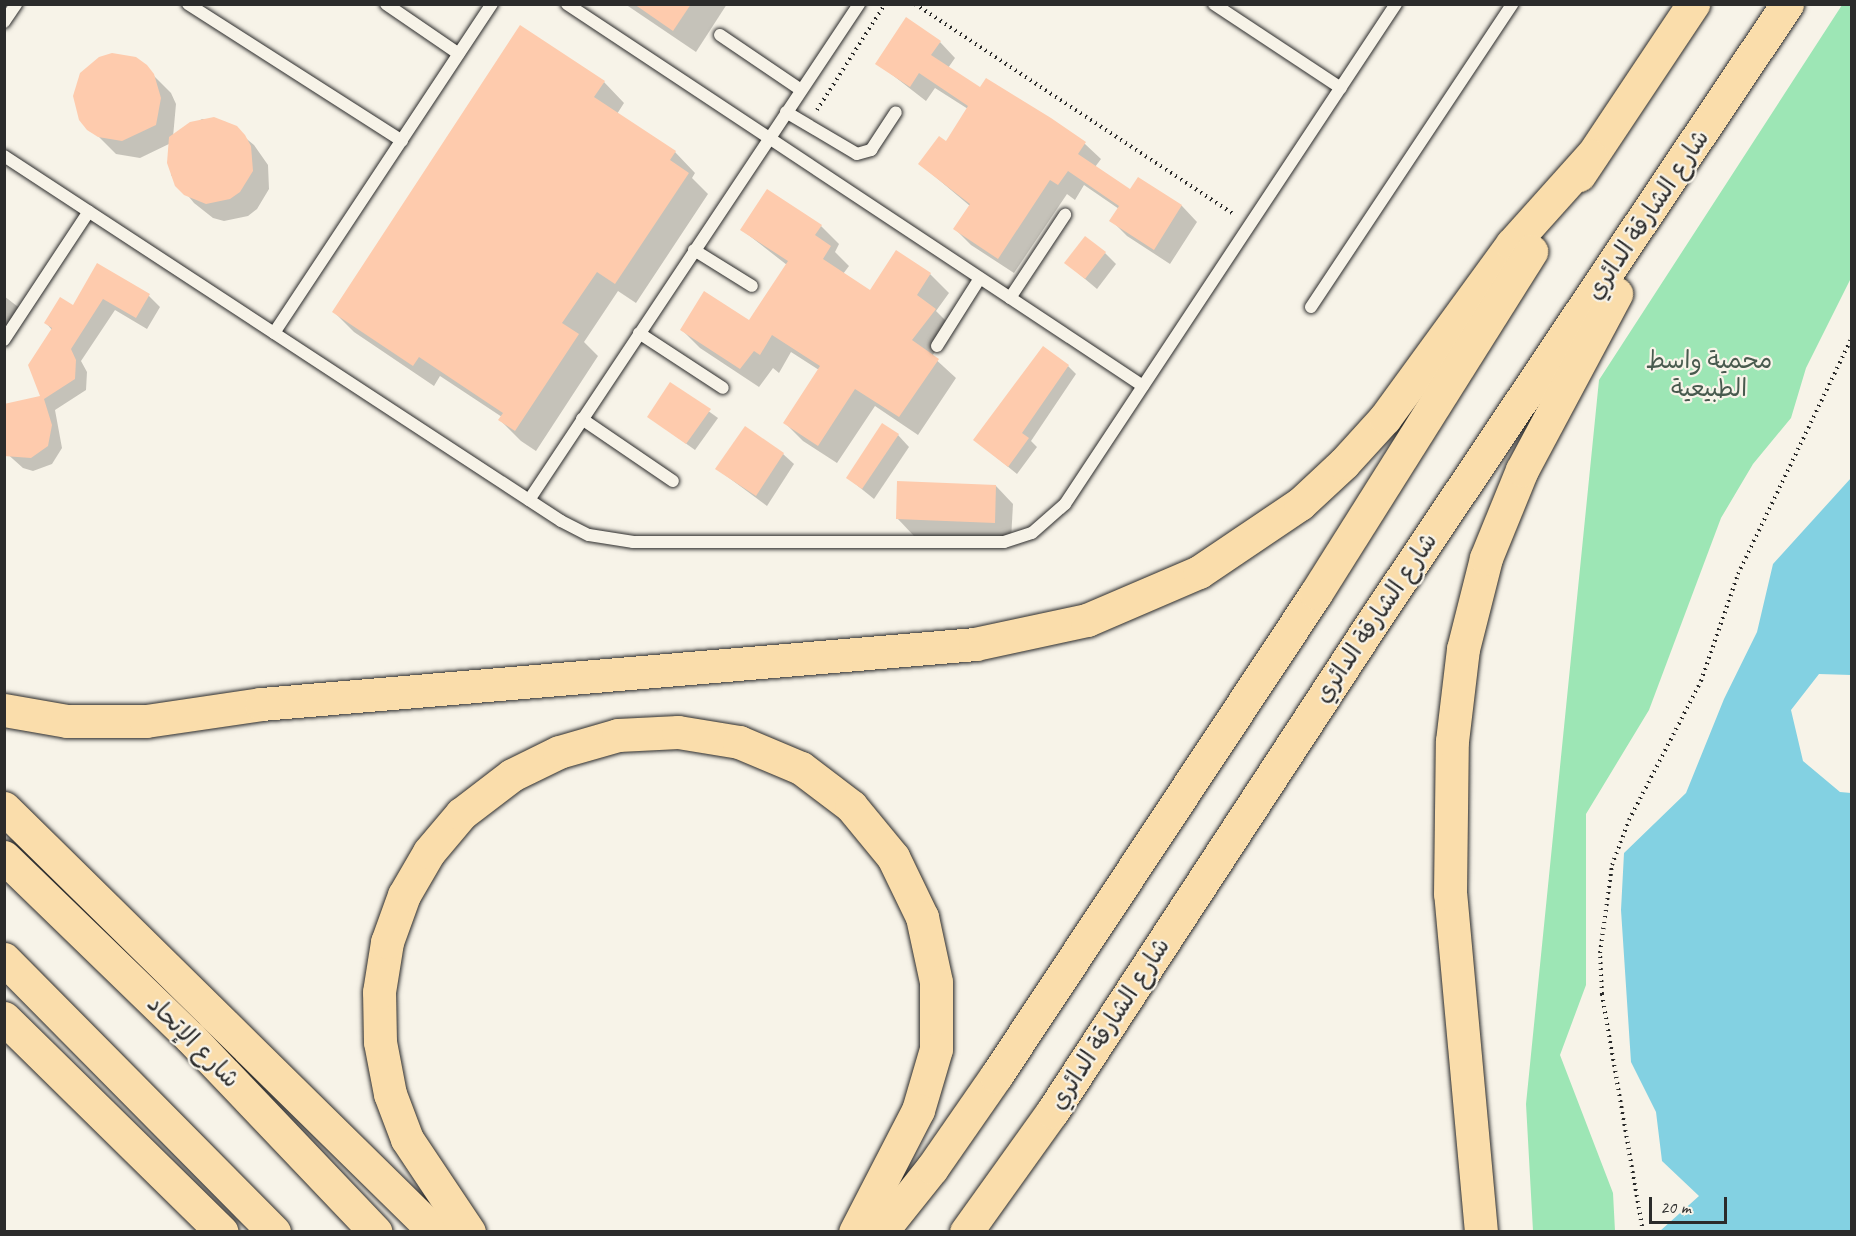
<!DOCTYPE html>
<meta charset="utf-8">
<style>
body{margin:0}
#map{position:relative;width:1856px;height:1236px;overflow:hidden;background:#f7f3e8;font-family:Caveat,"Playpen Sans Arabic",sans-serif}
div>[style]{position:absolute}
.green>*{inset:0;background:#9de6b5}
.water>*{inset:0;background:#83d1e2}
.shadow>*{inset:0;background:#0003}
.building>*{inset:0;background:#fecbad}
.path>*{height:4px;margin-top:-2px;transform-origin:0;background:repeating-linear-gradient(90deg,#2b2b2b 0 1.5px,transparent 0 6px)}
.roads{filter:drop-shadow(0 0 2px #2b2b2b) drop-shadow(0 0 2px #2b2b2b)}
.service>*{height:12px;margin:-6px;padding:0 6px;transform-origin:6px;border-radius:6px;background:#f7f3e8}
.primary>*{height:33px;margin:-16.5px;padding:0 16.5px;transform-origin:16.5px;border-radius:16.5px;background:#faddab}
.trunk>*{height:33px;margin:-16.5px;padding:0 16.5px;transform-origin:16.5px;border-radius:16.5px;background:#faddab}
.motorway>*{height:33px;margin:-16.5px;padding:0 16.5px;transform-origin:16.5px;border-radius:16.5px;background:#faddab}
span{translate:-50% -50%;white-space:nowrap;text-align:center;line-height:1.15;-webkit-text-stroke:4.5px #f7f3e8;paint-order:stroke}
.street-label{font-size:24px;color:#2b2b2b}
.park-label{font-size:24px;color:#485a4e}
.frame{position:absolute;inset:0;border:6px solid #2b2b2b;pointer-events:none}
.scale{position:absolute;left:1649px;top:1197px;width:78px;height:27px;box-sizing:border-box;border:3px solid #2b2b2b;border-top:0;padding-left:8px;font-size:18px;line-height:21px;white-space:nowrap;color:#2b2b2b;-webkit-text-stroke:4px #f7f3e8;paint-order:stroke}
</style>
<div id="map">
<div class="green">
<div style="clip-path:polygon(1842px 5px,1852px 5px,1851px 278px,1806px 368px,1791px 418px,1753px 464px,1721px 518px,1649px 710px,1586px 814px,1586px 985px,1560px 1055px,1613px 1193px,1615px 1231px,1533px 1231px,1526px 1104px,1599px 380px)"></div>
</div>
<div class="water">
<div style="clip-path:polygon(1851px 478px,1851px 675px,1819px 674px,1791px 710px,1803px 761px,1840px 792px,1851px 793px,1851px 1231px,1660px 1231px,1699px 1196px,1662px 1161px,1656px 1112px,1631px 1062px,1621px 910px,1624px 853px,1686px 793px,1724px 699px,1757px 632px,1773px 564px)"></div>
</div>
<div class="shadow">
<div style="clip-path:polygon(625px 4px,727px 4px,696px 52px)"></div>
<div style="clip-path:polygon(940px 42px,955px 58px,948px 68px,981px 90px,1050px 120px,1085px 144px,1101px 159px,1095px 167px,1131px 191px,1139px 179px,1182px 206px,1197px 222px,1170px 264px,1127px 236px,1111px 220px,1119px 209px,1084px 185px,1075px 200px,1067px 194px,1014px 273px,971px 245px,955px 229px,970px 206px,920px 164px,946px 143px,968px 109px,935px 88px,926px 101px,877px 63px)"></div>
<div style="clip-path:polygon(153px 75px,171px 93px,176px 104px,173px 137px,202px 119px,226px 122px,254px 145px,268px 165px,269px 189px,257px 209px,248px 216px,224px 221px,213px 218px,194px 203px,171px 175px,171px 143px,140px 158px,116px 154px,81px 119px)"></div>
<div style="clip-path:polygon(604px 82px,624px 103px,617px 114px,675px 152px,695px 173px,692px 178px,708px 194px,636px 303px,618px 291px,584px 342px,598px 356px,536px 451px,521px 441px,500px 420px,502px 417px,440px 376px,434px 386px,354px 332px,334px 312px)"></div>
<div style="clip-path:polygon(821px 226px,839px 244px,835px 252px,849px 266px,843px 274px,870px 292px,897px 252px,930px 274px,949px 293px,936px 311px,953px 328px,932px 356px,956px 378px,918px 435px,875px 406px,837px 463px,803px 441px,785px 423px,819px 370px,791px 352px,779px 373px,773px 368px,759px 387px,700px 348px,682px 330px,750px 322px,787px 265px,742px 230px)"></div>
<div style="clip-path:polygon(1105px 253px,1116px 264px,1097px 289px,1066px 263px)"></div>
<div style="clip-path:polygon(97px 265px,149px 296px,160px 307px,147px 329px,115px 310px,81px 361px,87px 372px,86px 390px,55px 410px,62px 448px,52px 464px,33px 471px,23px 468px,4px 451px,42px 397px,52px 330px,46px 323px,73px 307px)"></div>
<div style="clip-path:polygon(4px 296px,26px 313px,4px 342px)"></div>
<div style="clip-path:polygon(1068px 366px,1076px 374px,1031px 441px,1037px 447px,1017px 474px,975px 440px)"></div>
<div style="clip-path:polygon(671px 384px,718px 418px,695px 450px,649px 417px)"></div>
<div style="clip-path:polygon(898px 435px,909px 447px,874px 499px,848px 478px)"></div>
<div style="clip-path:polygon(783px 454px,794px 464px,767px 506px,717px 469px)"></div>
<div style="clip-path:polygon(996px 486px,1013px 504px,1011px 540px,914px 536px,897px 518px)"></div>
</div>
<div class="building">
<div style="clip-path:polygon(634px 4px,691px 4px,673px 31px)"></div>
<div style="clip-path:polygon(906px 17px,941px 41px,931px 55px,980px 87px,986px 78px,1051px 118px,1086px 142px,1078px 154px,1130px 189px,1138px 177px,1182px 205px,1154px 250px,1109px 221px,1119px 206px,1068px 171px,1058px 185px,1050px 180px,998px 259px,953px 229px,970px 204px,918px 164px,939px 136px,946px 141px,968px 106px,919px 73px,910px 87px,875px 64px)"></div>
<div style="clip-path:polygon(520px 25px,605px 81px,594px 97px,676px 151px,670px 160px,689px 173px,615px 284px,597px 272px,562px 323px,579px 334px,515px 431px,498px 420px,503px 413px,419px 357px,413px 366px,332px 312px)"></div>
<div style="clip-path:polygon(112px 53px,136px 57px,147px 65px,154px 74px,161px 98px,156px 125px,122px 141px,98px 137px,87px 130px,79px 120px,73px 96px,80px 73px,99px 57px)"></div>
<div style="clip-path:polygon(214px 117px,237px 126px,245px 135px,251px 146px,253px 171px,240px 192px,230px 199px,206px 204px,184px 195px,175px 186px,167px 163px,169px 137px,190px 122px)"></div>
<div style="clip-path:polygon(767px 189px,822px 225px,815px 235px,831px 246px,823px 259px,870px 290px,896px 250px,931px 273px,917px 295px,936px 309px,912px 340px,939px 359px,899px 417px,855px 389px,818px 446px,783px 423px,820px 366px,772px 335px,760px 355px,754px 351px,740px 369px,680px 330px,704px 291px,749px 320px,788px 261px,740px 230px)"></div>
<div style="clip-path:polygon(1085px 236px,1106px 252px,1085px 279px,1064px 263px)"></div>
<div style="clip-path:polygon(97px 263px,150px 294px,136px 318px,103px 299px,71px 349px,76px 360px,75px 379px,44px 399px,52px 425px,48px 446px,31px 458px,4px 456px,4px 404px,40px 396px,28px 365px,52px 328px,44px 323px,60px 297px,73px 305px)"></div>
<div style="clip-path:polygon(1043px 346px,1069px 365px,1022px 433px,1029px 438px,1008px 467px,973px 440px)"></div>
<div style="clip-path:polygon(670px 382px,711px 409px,686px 444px,647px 417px)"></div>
<div style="clip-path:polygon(882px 423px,899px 434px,862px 489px,846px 478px)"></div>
<div style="clip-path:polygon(745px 426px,784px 453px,756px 496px,715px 469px)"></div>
<div style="clip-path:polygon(897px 481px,996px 485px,995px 523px,896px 519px)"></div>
</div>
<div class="path">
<div style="left:915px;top:4px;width:383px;rotate:33.4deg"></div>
<div style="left:817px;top:110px;width:126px;rotate:-57.3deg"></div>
<div style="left:1643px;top:1232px;width:242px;rotate:-99.8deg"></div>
<div style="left:1602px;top:994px;width:41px;rotate:-92.8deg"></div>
<div style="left:1600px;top:953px;width:89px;rotate:-82.2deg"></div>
<div style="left:1612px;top:865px;width:48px;rotate:-69.3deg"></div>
<div style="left:1629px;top:820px;width:157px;rotate:-62.6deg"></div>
<div style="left:1701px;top:681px;width:113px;rotate:-70.9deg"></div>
<div style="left:1738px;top:574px;width:263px;rotate:-64.3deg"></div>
</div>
<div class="roads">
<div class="service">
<div style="left:188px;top:4px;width:254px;rotate:32.6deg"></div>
<div style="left:386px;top:4px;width:88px;rotate:34.4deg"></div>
<div style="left:567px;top:4px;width:691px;rotate:33.55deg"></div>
<div style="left:1214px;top:4px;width:152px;rotate:33.5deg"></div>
<div style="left:4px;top:22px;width:22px;rotate:-56deg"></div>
<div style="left:720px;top:35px;width:98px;rotate:34.2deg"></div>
<div style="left:786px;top:112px;width:82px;rotate:30.6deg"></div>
<div style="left:857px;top:154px;width:15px;rotate:-16deg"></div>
<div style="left:871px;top:150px;width:45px;rotate:-56.7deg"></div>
<div style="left:4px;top:156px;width:666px;rotate:33.24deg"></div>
<div style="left:561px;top:521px;width:31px;rotate:27deg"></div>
<div style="left:589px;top:535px;width:45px;rotate:9deg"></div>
<div style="left:633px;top:542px;width:371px"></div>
<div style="left:1004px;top:542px;width:29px;rotate:-18deg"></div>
<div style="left:1032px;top:533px;width:44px;rotate:-41.3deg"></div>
<div style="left:1065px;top:504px;width:600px;rotate:-56.5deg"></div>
<div style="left:694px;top:250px;width:68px;rotate:31.8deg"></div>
<div style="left:1010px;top:298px;width:100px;rotate:-56.5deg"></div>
<div style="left:1311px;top:307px;width:364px;rotate:-56.4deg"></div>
<div style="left:274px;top:333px;width:395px;rotate:-56.5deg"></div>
<div style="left:639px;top:333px;width:100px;rotate:33.2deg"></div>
<div style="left:4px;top:340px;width:154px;rotate:-56.6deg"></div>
<div style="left:937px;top:346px;width:80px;rotate:-57.7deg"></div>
<div style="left:582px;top:419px;width:110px;rotate:34.3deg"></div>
<div style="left:529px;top:500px;width:596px;rotate:-56.36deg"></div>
</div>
<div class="primary">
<div style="left:4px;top:808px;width:605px;rotate:44.53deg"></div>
<div style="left:4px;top:1018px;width:305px;rotate:44.5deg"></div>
</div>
<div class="trunk">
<div style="left:4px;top:857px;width:259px;rotate:44.1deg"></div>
<div style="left:190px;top:1037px;width:269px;rotate:46.4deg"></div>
<div style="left:4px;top:959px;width:384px;rotate:45.3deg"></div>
</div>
<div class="motorway">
<div style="left:1579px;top:175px;width:206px;rotate:-56.3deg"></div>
<div style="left:4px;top:710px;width:64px;rotate:9.9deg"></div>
<div style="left:67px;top:721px;width:79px"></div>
<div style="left:146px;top:721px;width:116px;rotate:-8.4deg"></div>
<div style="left:261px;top:704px;width:717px;rotate:-4.8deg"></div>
<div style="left:975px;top:644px;width:115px;rotate:-12.1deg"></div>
<div style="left:1087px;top:620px;width:122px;rotate:-23.2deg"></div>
<div style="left:1199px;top:572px;width:122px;rotate:-34deg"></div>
<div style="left:1300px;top:504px;width:60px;rotate:-43deg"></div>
<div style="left:1344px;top:463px;width:61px;rotate:-47.7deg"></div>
<div style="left:1385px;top:418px;width:215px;rotate:-53.9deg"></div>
<div style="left:1512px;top:244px;width:118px;rotate:-48.1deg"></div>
<div style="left:469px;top:1232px;width:112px;rotate:-123.7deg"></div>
<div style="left:407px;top:1139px;width:48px;rotate:-110.7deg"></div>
<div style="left:390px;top:1094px;width:53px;rotate:-100.9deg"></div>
<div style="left:380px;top:1042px;width:50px;rotate:-91.1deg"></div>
<div style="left:379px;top:992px;width:51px;rotate:-80.9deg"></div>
<div style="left:387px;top:942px;width:50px;rotate:-70.1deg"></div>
<div style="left:404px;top:895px;width:50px;rotate:-59.8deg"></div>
<div style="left:429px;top:852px;width:50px;rotate:-49.9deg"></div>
<div style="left:461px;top:814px;width:64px;rotate:-37.4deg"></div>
<div style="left:512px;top:775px;width:52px;rotate:-26.1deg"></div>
<div style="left:559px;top:752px;width:61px;rotate:-16.1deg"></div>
<div style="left:618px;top:735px;width:60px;rotate:-2.9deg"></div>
<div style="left:678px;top:732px;width:62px;rotate:9.3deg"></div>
<div style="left:739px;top:742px;width:67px;rotate:22.8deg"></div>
<div style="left:801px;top:768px;width:63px;rotate:37.2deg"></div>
<div style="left:851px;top:806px;width:66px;rotate:50.5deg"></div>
<div style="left:893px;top:857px;width:67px;rotate:64.2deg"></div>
<div style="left:922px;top:917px;width:66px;rotate:77.8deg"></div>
<div style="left:936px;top:982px;width:67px;rotate:90deg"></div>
<div style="left:936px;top:1049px;width:64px;rotate:106.4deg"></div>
<div style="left:918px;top:1110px;width:137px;rotate:117.3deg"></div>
<div style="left:881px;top:1232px;width:82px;rotate:-51.4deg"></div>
<div style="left:932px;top:1168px;width:112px;rotate:-55.2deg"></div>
<div style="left:996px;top:1076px;width:579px;rotate:-56.47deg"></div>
<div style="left:1316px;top:593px;width:404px;rotate:-57.8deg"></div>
<div style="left:966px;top:1232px;width:148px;rotate:-54.4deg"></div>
<div style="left:1052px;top:1112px;width:581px;rotate:-56.8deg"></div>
<div style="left:1370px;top:626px;width:749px;rotate:-56.16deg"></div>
<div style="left:1481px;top:1232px;width:339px;rotate:-95.2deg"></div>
<div style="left:1450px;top:894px;width:153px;rotate:-89.3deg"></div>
<div style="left:1452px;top:741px;width:93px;rotate:-83.2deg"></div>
<div style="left:1463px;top:649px;width:94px;rotate:-75.8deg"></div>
<div style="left:1486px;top:558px;width:95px;rotate:-67.8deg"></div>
<div style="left:1522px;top:470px;width:200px;rotate:-61.9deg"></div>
</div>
</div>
<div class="street-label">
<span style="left:1648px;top:215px;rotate:-56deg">شارع الشارقة الدائري</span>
<span style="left:1376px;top:618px;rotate:-56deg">شارع الشارقة الدائري</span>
<span style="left:1110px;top:1024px;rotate:-57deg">شارع الشارقة الدائري</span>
<span style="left:193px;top:1042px;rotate:45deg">شارع الإتحاد</span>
</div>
<div class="park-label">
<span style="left:1709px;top:375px">محمية واسط<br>الطبيعية</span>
</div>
<div class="frame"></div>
<div class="scale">20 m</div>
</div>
